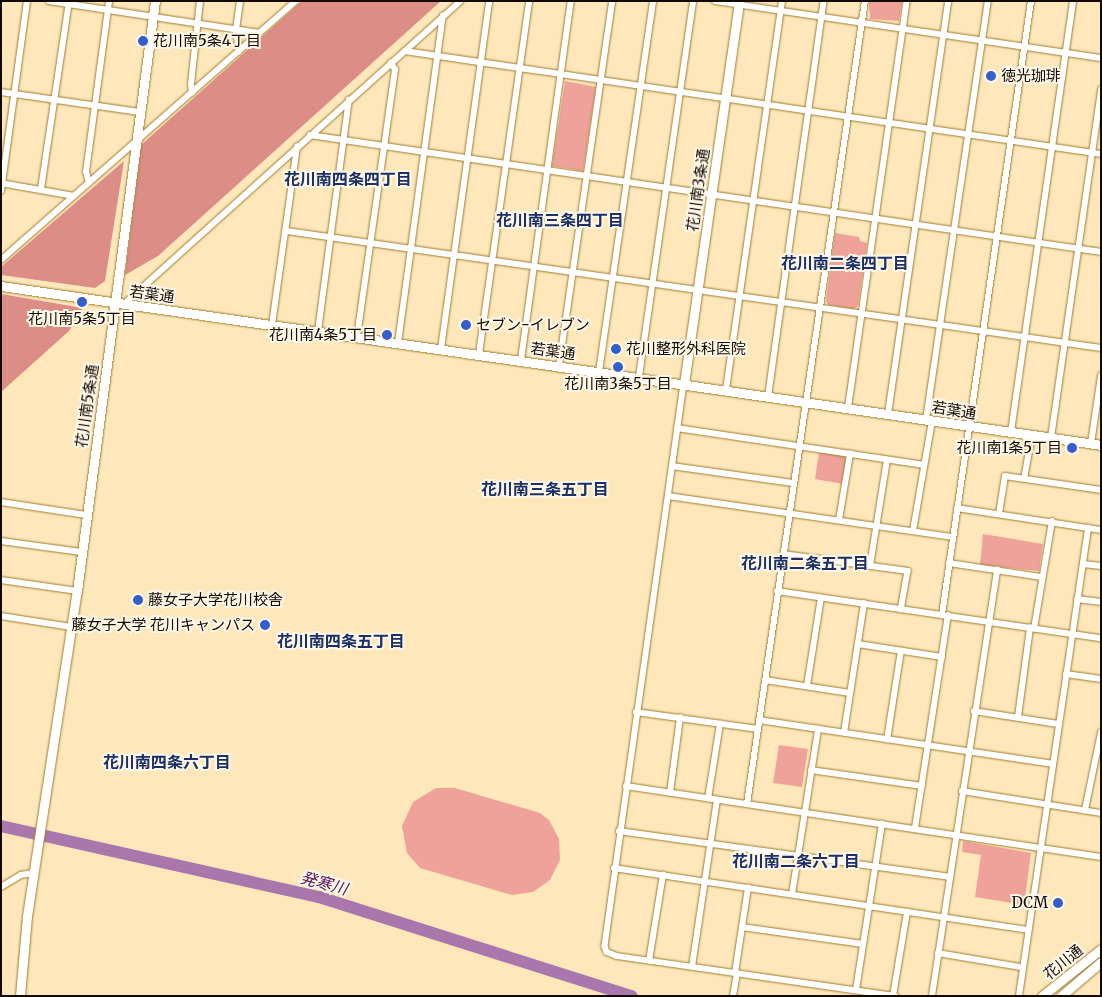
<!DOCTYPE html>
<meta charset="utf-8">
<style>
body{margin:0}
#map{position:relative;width:1102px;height:997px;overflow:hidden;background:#fee8bb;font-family:Merriweather,"Noto Sans JP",serif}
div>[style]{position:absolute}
.green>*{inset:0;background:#efa29a}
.forest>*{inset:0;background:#dc8d86}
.river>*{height:12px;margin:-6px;padding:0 6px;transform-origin:6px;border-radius:6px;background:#aa77ac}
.roads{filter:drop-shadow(0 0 1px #9f7d2d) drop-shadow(0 0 1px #9f7d2d)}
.street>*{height:5.5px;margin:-2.75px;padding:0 2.75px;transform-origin:2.75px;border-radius:2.75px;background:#fff}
.secondary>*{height:9px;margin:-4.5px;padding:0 4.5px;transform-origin:4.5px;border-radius:4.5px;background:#fff}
.dots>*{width:14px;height:14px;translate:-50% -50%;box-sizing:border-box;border:2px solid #fef7e8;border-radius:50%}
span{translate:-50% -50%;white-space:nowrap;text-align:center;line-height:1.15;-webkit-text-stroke:4px #fef7e8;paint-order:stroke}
.poi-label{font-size:15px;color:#130900}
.left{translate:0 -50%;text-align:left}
.right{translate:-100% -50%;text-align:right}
.street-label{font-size:15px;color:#130900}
.neighbourhood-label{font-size:16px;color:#1a3066;font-weight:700}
.water-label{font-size:16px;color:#531358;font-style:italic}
.frame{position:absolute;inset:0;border:2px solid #130900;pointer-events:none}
</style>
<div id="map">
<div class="green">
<div style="clip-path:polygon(869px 1px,902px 1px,899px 21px,870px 19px)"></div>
<div style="clip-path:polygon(565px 81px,596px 87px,583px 171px,552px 166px)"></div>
<div style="clip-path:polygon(835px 233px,859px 237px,860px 241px,867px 243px,858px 306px,854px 309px,828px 305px,826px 301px)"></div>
<div style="clip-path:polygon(819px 452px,843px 455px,846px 459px,843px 484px,815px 479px)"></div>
<div style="clip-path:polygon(983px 534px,1043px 544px,1039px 571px,980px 565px)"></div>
<div style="clip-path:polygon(779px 745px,808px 749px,802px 787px,773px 783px)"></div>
<div style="clip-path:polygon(436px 788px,455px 788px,540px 813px,549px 820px,559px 839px,560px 860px,550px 880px,533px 892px,512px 895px,420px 868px,407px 853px,402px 826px,413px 802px)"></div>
<div style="clip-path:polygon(963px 841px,1031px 853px,1024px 905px,975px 897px,981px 855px,962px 852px)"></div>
</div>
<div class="forest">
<div style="clip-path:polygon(302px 1px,441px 1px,158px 256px,125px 275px,141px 145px)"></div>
<div style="clip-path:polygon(124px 161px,105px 281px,95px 288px,1px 275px,1px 267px)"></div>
<div style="clip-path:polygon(1px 294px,83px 308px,69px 331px,1px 392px)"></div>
</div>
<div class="river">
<div style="left:1px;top:826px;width:326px;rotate:12.6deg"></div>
<div style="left:319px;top:897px;width:328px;rotate:17.6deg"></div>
</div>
<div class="roads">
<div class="street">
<div style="left:49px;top:1px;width:213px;rotate:8.6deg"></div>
<div style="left:715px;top:1px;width:390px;rotate:8.4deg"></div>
<div style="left:405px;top:51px;width:704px;rotate:8.42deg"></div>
<div style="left:239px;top:52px;width:22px;rotate:-98deg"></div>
<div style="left:236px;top:30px;width:29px;rotate:-82deg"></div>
<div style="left:1px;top:92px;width:140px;rotate:8.2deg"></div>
<div style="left:192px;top:93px;width:9px;rotate:-96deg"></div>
<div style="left:191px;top:84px;width:83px;rotate:-83.8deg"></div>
<div style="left:310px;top:135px;width:800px;rotate:8.41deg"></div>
<div style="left:1px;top:183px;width:74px;rotate:10.1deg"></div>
<div style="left:89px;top:183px;width:11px;rotate:-105deg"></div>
<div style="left:86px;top:172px;width:173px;rotate:-82.3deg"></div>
<div style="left:41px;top:189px;width:190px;rotate:-81.5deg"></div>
<div style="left:1px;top:191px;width:192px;rotate:-82.2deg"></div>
<div style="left:287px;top:231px;width:822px;rotate:8.18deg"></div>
<div style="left:1px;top:260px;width:393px;rotate:-41.3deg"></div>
<div style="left:124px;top:304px;width:452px;rotate:-42deg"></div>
<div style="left:272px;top:325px;width:180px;rotate:-82deg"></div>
<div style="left:318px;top:331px;width:233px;rotate:-82.4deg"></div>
<div style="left:357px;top:337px;width:270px;rotate:-81.9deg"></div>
<div style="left:395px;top:70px;width:8px;rotate:-120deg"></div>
<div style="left:398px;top:343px;width:330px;rotate:-82.2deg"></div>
<div style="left:441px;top:349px;width:351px;rotate:-82.1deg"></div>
<div style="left:479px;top:354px;width:357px;rotate:-81.9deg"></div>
<div style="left:521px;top:360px;width:362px;rotate:-82.1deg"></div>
<div style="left:559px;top:366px;width:369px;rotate:-81.7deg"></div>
<div style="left:599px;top:372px;width:375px;rotate:-81.7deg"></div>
<div style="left:639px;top:377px;width:380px;rotate:-81.8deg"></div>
<div style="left:684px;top:384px;width:568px;rotate:98deg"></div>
<div style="left:605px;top:946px;width:6px;rotate:72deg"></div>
<div style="left:607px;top:952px;width:11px;rotate:22deg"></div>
<div style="left:617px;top:956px;width:281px;rotate:8.2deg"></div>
<div style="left:726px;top:390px;width:393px;rotate:-81.8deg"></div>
<div style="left:768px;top:397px;width:400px;rotate:-82deg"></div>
<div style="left:848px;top:408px;width:411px;rotate:-81.8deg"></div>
<div style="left:888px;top:414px;width:417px;rotate:-81.7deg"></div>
<div style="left:926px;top:420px;width:424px;rotate:-81.6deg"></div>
<div style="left:677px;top:428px;width:250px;rotate:8.5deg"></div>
<div style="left:1011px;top:432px;width:435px;rotate:-81.8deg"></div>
<div style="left:1051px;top:438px;width:352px;rotate:-81.8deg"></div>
<div style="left:1091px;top:444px;width:69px;rotate:-81.6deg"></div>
<div style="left:672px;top:466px;width:122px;rotate:8deg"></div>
<div style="left:1024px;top:479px;width:45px;rotate:-79.7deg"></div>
<div style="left:668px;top:496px;width:288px;rotate:8.2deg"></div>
<div style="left:1px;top:502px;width:86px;rotate:8.7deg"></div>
<div style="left:957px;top:508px;width:146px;rotate:8.7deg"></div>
<div style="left:999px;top:514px;width:38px;rotate:-81deg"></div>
<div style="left:1005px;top:476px;width:97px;rotate:8.3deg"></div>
<div style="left:839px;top:520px;width:67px;rotate:-80.5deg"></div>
<div style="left:913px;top:531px;width:112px;rotate:-80.2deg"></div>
<div style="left:1px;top:541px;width:81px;rotate:7.8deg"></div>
<div style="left:783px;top:554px;width:126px;rotate:7.7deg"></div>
<div style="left:908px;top:571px;width:39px;rotate:100deg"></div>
<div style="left:949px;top:563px;width:94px;rotate:8.6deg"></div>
<div style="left:1083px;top:564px;width:18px;rotate:6deg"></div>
<div style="left:870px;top:566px;width:107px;rotate:-80.9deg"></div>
<div style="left:1px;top:580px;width:77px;rotate:8.2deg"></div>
<div style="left:777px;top:591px;width:327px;rotate:8.3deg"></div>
<div style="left:1077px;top:599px;width:24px;rotate:7deg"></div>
<div style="left:942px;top:615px;width:620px;rotate:-81.75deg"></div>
<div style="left:1px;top:616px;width:71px;rotate:8.9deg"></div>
<div style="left:1034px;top:629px;width:109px;rotate:-80.5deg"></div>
<div style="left:858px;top:644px;width:85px;rotate:8.8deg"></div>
<div style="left:1066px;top:674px;width:35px;rotate:8deg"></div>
<div style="left:765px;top:680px;width:86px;rotate:8.7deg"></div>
<div style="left:807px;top:686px;width:89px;rotate:-81deg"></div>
<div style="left:974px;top:711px;width:85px;rotate:8.8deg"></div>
<div style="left:636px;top:712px;width:123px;rotate:7.9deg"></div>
<div style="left:1018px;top:717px;width:90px;rotate:-82.3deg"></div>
<div style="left:759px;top:720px;width:296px;rotate:8.5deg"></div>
<div style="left:844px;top:733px;width:131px;rotate:-81.2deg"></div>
<div style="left:887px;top:740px;width:90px;rotate:-81.1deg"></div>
<div style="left:811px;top:770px;width:112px;rotate:8.2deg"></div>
<div style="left:626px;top:786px;width:480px;rotate:8.5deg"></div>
<div style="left:962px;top:791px;width:141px;rotate:9deg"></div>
<div style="left:670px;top:793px;width:76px;rotate:-82.4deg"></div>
<div style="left:708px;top:799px;width:76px;rotate:-80.9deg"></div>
<div style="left:747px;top:804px;width:812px;rotate:-81.64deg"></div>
<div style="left:1085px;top:810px;width:79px;rotate:-78.3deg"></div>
<div style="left:915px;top:828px;width:215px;rotate:-81.2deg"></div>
<div style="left:619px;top:831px;width:333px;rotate:7.9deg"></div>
<div style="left:614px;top:868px;width:418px;rotate:8.5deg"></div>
<div style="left:1px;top:887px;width:23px;rotate:-31deg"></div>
<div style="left:21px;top:875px;width:12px;rotate:-9deg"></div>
<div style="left:792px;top:894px;width:167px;rotate:-81deg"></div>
<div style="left:742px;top:927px;width:122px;rotate:8deg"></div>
<div style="left:938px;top:953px;width:84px;rotate:9.6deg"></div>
<div style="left:649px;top:961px;width:87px;rotate:-80.8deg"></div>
<div style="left:692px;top:967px;width:169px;rotate:-81.5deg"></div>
<div style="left:735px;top:973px;width:86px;rotate:-81.3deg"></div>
<div style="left:856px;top:990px;width:168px;rotate:-81.1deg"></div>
<div style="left:733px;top:996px;width:23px;rotate:-80deg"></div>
<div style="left:893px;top:996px;width:85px;rotate:-80.5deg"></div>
<div style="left:932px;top:996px;width:431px;rotate:-81.3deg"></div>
<div style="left:1019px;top:996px;width:473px;rotate:-81.6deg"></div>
</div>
<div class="secondary">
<div style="left:1px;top:286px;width:1111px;rotate:8.22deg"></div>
<div style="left:684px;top:384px;width:387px;rotate:-81.8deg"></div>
<div style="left:20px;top:996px;width:80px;rotate:-85deg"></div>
<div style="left:27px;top:916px;width:329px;rotate:-81.3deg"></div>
<div style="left:77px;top:591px;width:595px;rotate:-82.47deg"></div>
<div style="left:1042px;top:996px;width:75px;rotate:-38.5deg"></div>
<div style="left:1061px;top:996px;width:52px;rotate:-40.4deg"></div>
</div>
</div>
<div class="dots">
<div style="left:143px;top:41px;background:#345dcd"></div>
<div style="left:991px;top:76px;background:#345dcd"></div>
<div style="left:82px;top:302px;background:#345dcd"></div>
<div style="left:466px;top:325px;background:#345dcd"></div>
<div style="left:387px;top:335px;background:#345dcd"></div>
<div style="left:616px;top:349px;background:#345dcd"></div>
<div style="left:618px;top:367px;background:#345dcd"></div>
<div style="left:1072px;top:448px;background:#345dcd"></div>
<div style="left:138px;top:600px;background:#345dcd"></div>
<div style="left:265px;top:625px;background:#345dcd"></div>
<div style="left:1058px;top:903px;background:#345dcd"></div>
</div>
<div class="poi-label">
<span class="left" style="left:153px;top:41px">花川南5条4丁目</span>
<span class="left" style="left:1001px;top:76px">徳光珈琲</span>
<span style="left:82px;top:319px">花川南5条5丁目</span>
<span class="left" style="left:476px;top:325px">セブン-イレブン</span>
<span class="right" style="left:377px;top:335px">花川南4条5丁目</span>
<span class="left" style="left:626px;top:349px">花川整形外科医院</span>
<span style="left:618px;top:384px">花川南3条5丁目</span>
<span class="right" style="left:1062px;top:448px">花川南1条5丁目</span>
<span class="left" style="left:148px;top:600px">藤女子大学花川校舎</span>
<span class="right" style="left:255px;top:625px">藤女子大学 花川キャンパス</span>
<span class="right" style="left:1048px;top:903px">DCM</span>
</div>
<div class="street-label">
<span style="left:698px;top:190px;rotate:-82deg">花川南3条通</span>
<span style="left:152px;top:294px;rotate:8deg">若葉通</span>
<span style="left:553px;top:351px;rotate:8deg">若葉通</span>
<span style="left:87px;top:406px;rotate:-82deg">花川南5条通</span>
<span style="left:954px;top:410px;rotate:9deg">若葉通</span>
<span style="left:1063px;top:962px;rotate:-39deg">花川通</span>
</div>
<div class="neighbourhood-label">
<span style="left:348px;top:179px">花川南四条四丁目</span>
<span style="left:560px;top:220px">花川南三条四丁目</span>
<span style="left:845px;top:263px">花川南二条四丁目</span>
<span style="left:545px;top:489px">花川南三条五丁目</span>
<span style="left:805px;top:563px">花川南二条五丁目</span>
<span style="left:341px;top:641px">花川南四条五丁目</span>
<span style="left:167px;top:762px">花川南四条六丁目</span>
<span style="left:796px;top:861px">花川南二条六丁目</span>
</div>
<div class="water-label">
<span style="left:324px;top:883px;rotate:15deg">発寒川</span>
</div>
<div class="frame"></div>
</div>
